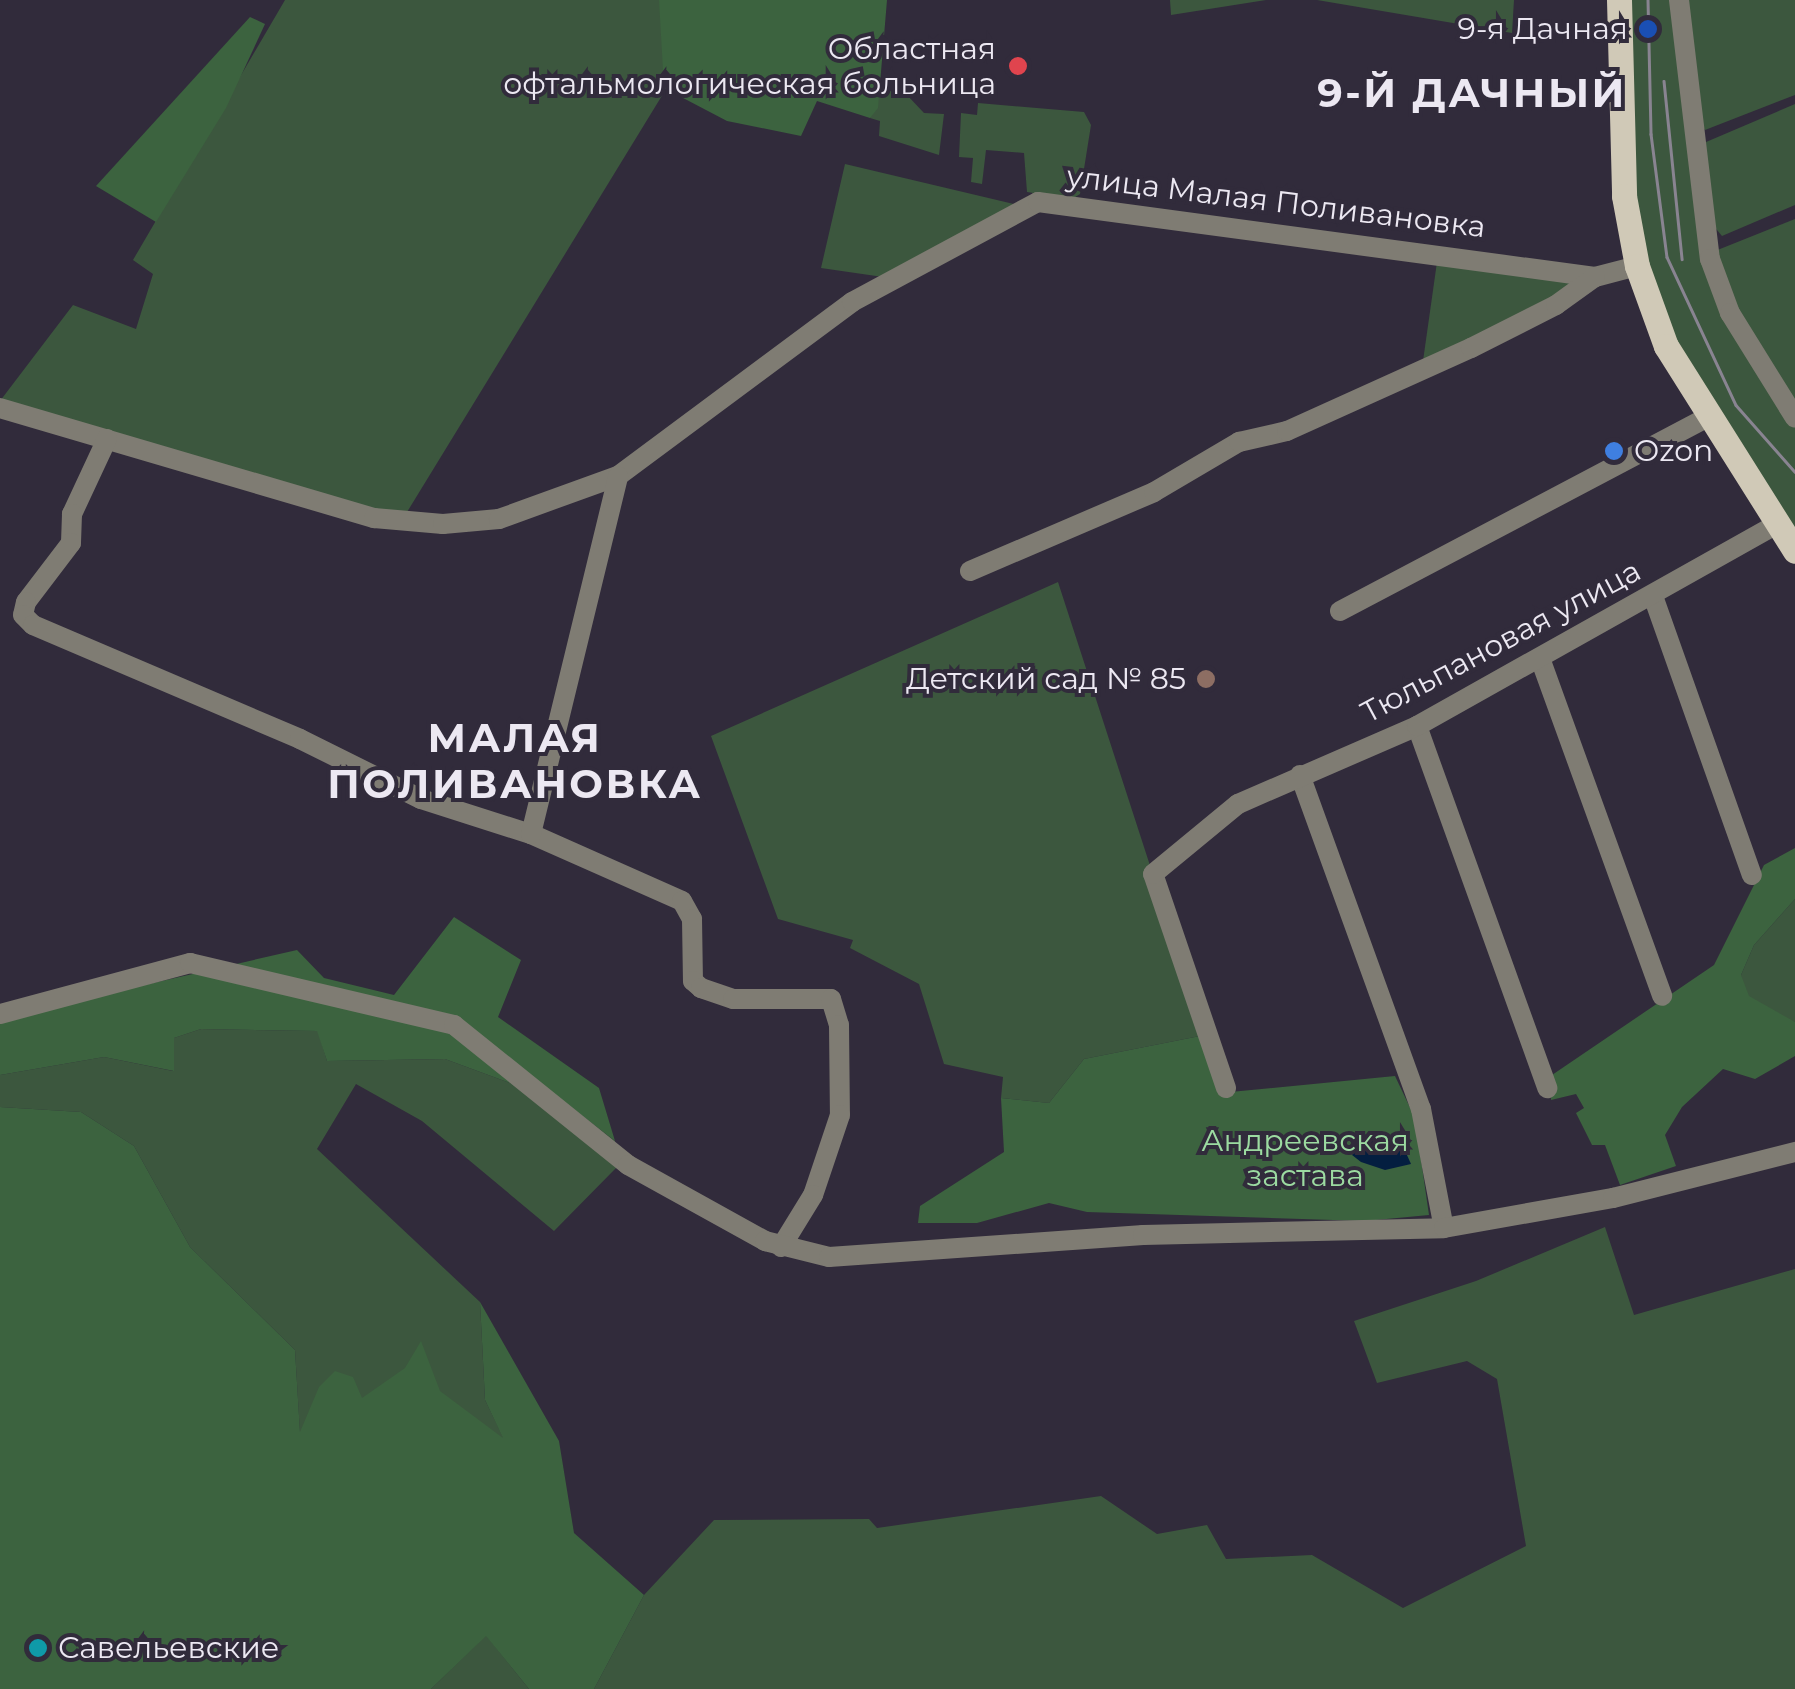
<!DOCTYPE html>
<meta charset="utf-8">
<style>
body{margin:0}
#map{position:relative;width:1795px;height:1689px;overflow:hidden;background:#312b3b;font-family:Montserrat,sans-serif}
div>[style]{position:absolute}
.green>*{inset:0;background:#3c573e}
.forest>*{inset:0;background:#3c633f}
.water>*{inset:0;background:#041e40}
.minor>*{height:20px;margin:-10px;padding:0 10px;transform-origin:10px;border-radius:10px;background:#7f7c73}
.major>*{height:25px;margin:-12.5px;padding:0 12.5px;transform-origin:12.5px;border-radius:12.5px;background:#d0c9b7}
.tram>*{height:2.5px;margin:-1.25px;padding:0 1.25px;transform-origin:1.25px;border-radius:1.25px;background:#898491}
.dots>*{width:28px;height:28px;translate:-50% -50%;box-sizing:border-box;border:5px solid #312b3b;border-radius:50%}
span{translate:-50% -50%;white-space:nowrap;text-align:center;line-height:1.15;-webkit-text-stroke:8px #312b3b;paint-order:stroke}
.poi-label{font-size:30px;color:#ece8f2}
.right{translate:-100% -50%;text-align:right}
.left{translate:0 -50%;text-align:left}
.street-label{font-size:30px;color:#ece8f2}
.park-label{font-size:30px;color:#9cdba1}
.district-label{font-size:40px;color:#ece8f2;font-weight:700;letter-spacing:2.5px}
</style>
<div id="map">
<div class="green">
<div style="clip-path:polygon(285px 0,663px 0,663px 94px,404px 517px,0 401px,73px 305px,136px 329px,153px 274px,133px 260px)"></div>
<div style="clip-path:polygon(1170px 0,1266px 0,1171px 15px)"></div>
<div style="clip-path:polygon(1317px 0,1514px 0,1512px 33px)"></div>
<div style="clip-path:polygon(1628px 0,1672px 0,1705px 260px,1795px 423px,1795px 540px,1673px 346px,1635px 219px)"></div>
<div style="clip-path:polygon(1686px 0,1795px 0,1795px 95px,1705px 130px,1698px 121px)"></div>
<div style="clip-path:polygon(879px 88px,907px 95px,924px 113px,944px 114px,939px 155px,879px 136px,880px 121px,870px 118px)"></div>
<div style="clip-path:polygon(978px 103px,1084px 112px,1091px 125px,1080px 194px,1072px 199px,1027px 192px,1024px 153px,986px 150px,982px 184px,971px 182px,973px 158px,959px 157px,961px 113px,977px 115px)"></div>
<div style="clip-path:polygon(1795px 104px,1795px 205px,1722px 236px,1712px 224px,1699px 145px)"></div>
<div style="clip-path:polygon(845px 164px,1018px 205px,883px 277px,821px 268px)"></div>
<div style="clip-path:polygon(1795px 219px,1795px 410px,1734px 312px,1715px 251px)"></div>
<div style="clip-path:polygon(1437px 262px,1572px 283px,1568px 292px,1423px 361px)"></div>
<div style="clip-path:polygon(1058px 582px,1205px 1035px,1084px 1059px,1049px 1103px,1001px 1098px,1003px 1077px,944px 1064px,919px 984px,850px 948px,853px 940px,778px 919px,711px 736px)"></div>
<div style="clip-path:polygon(1795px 899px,1795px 1022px,1759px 1017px,1743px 1006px,1741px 975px,1754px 945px)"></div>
<div style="clip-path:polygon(201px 1029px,318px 1031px,327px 1061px,445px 1059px,567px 1104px,615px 1141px,617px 1167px,554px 1231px,422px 1121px,356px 1084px,317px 1149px,480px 1302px,485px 1400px,504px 1439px,300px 1434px,295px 1350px,190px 1247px,134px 1146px,81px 1112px,0 1107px,0 1075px,104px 1057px,173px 1071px,174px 1038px)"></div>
<div style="clip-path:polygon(1605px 1227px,1634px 1315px,1795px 1269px,1795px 1689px,594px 1689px,644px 1595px,714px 1520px,869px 1519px,877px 1528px,1101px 1496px,1157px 1534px,1207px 1525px,1226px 1559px,1312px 1555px,1403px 1608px,1526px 1546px,1497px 1379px,1467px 1361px,1377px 1383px,1354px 1321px,1476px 1281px)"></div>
<div style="clip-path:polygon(486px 1635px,529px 1689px,431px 1689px)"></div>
</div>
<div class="forest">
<div style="clip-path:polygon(659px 0,887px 0,878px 108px,870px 118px,817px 101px,801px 136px,727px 121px,664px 88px)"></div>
<div style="clip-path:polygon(250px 17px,265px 24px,226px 108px,156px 222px,96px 186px)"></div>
<div style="clip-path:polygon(1795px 848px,1795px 899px,1754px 945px,1741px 975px,1749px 996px,1795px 1022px,1795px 1056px,1755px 1079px,1723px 1069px,1682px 1107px,1665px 1135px,1676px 1166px,1620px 1185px,1605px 1145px,1592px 1145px,1576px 1113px,1584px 1108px,1576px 1094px,1551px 1100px,1552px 1075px,1714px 965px,1764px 865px)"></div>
<div style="clip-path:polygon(454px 917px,521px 960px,498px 1017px,599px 1088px,615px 1141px,567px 1104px,445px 1059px,327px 1061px,317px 1031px,201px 1029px,174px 1038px,174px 1071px,104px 1057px,0 1075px,0 1018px,297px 950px,324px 978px,394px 995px)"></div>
<div style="clip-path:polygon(1205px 1035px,1220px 1093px,1395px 1076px,1415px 1118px,1429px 1215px,1365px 1221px,1087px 1212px,1049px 1203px,977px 1223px,918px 1223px,920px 1206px,1004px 1152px,1001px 1098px,1049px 1103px,1084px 1059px)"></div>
<div style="clip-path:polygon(0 1107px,81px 1112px,134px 1146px,190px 1247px,295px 1350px,300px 1432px,319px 1387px,335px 1371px,353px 1377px,362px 1398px,405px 1368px,421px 1341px,440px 1391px,503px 1438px,485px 1400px,480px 1302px,559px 1441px,574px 1533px,644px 1595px,594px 1689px,529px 1689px,486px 1636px,431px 1689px,0 1689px)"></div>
</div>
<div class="water">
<div style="clip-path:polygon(1366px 1134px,1402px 1144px,1411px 1164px,1385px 1170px,1361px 1162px,1352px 1155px)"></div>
</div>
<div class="minor">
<div style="left:1679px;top:0;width:261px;rotate:83.2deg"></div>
<div style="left:1710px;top:259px;width:58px;rotate:69.7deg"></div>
<div style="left:1730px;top:313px;width:123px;rotate:58.2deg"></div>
<div style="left:0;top:408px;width:390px;rotate:16.4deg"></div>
<div style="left:374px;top:518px;width:69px;rotate:5deg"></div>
<div style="left:443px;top:524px;width:56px;rotate:-5.1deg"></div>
<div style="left:499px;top:519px;width:127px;rotate:-19.9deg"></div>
<div style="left:618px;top:476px;width:292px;rotate:-36.6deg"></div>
<div style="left:852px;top:302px;width:211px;rotate:-28.3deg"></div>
<div style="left:1038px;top:202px;width:562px;rotate:7.67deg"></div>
<div style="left:1595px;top:277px;width:43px;rotate:-14.7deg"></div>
<div style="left:107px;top:439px;width:83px;rotate:115deg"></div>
<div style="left:72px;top:514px;width:29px;rotate:92deg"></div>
<div style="left:71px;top:543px;width:74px;rotate:127.3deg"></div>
<div style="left:26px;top:602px;width:13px;rotate:103deg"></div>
<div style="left:23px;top:615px;width:14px;rotate:45deg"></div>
<div style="left:33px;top:625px;width:290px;rotate:23.1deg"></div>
<div style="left:300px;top:739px;width:135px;rotate:26.4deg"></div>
<div style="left:421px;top:799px;width:115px;rotate:17.7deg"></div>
<div style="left:531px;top:834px;width:165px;rotate:23.9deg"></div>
<div style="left:682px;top:901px;width:21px;rotate:61deg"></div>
<div style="left:692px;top:919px;width:62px;rotate:89.1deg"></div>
<div style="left:693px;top:981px;width:11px;rotate:41deg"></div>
<div style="left:701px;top:988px;width:34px;rotate:19deg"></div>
<div style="left:733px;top:999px;width:98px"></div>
<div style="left:831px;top:999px;width:27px;rotate:73deg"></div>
<div style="left:839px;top:1025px;width:90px;rotate:89.4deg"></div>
<div style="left:840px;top:1115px;width:84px;rotate:108.6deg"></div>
<div style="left:813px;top:1195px;width:61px;rotate:121.6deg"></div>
<div style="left:970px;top:571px;width:200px;rotate:-23.2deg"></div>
<div style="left:1154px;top:492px;width:99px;rotate:-30.5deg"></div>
<div style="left:1239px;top:442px;width:49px;rotate:-12.9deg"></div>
<div style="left:1287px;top:431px;width:202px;rotate:-24.3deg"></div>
<div style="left:1471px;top:348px;width:95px;rotate:-26.8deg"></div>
<div style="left:1556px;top:305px;width:48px;rotate:-35.7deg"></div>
<div style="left:1653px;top:596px;width:296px;rotate:70.5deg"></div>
<div style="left:1340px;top:611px;width:414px;rotate:-27.8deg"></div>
<div style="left:1541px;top:661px;width:356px;rotate:70.1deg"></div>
<div style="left:1417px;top:726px;width:385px;rotate:70.2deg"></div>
<div style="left:1300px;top:775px;width:355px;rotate:70.1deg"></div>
<div style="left:1421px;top:1109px;width:121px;rotate:79.1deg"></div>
<div style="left:531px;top:834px;width:368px;rotate:-76.3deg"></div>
<div style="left:0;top:1014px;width:197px;rotate:-15deg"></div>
<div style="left:190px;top:963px;width:271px;rotate:13.2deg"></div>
<div style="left:454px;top:1025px;width:223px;rotate:38.8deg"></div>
<div style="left:628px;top:1165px;width:157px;rotate:29deg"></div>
<div style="left:765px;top:1241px;width:66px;rotate:14deg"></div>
<div style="left:829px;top:1257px;width:315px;rotate:-4deg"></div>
<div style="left:1143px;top:1235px;width:301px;rotate:-1.3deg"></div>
<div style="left:1444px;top:1228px;width:172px;rotate:-10.1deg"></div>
<div style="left:1613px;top:1198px;width:188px;rotate:-14.2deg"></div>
<div style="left:1226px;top:1088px;width:226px;rotate:-108.8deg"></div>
<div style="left:1153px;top:874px;width:110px;rotate:-39.5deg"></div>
<div style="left:1238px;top:804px;width:195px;rotate:-23.5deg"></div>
<div style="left:1417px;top:726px;width:413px;rotate:-29.3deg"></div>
</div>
<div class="major">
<div style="left:1619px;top:0;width:196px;rotate:88.5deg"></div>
<div style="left:1624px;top:196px;width:71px;rotate:79.5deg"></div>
<div style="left:1637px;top:266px;width:85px;rotate:70.1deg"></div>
<div style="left:1666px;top:346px;width:242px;rotate:57.8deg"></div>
</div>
<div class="tram">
<div style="left:1648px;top:0;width:134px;rotate:88.7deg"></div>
<div style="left:1651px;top:134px;width:124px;rotate:82.6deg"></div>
<div style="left:1667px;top:257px;width:163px;rotate:65deg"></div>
<div style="left:1736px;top:405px;width:89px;rotate:48.6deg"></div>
<div style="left:1664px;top:81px;width:179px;rotate:84.2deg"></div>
</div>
<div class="dots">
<div style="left:1648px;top:29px;background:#1a4fb4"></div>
<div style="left:1018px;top:66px;background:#e0444e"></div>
<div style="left:1614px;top:451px;background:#3f7fe0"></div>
<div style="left:1206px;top:679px;background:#8d6e63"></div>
<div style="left:38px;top:1648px;background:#0f9aa8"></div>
</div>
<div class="poi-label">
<span class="right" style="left:1628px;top:29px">9-я Дачная</span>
<span class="right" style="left:996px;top:66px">Областная<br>офтальмологическая больница</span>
<span class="left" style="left:1634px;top:451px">Ozon</span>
<span class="right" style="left:1186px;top:679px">Детский сад № 85</span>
<span class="left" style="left:58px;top:1648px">Савельевские</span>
</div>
<div class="street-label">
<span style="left:1276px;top:202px;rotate:7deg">улица Малая Поливановка</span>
<span style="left:1501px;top:642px;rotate:-28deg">Тюльпановая улица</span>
</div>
<div class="park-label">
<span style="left:1305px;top:1158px">Андреевская<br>застава</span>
</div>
<div class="district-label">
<span style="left:1472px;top:93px">9-Й ДАЧНЫЙ</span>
<span style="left:515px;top:761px">МАЛАЯ<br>ПОЛИВАНОВКА</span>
</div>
</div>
